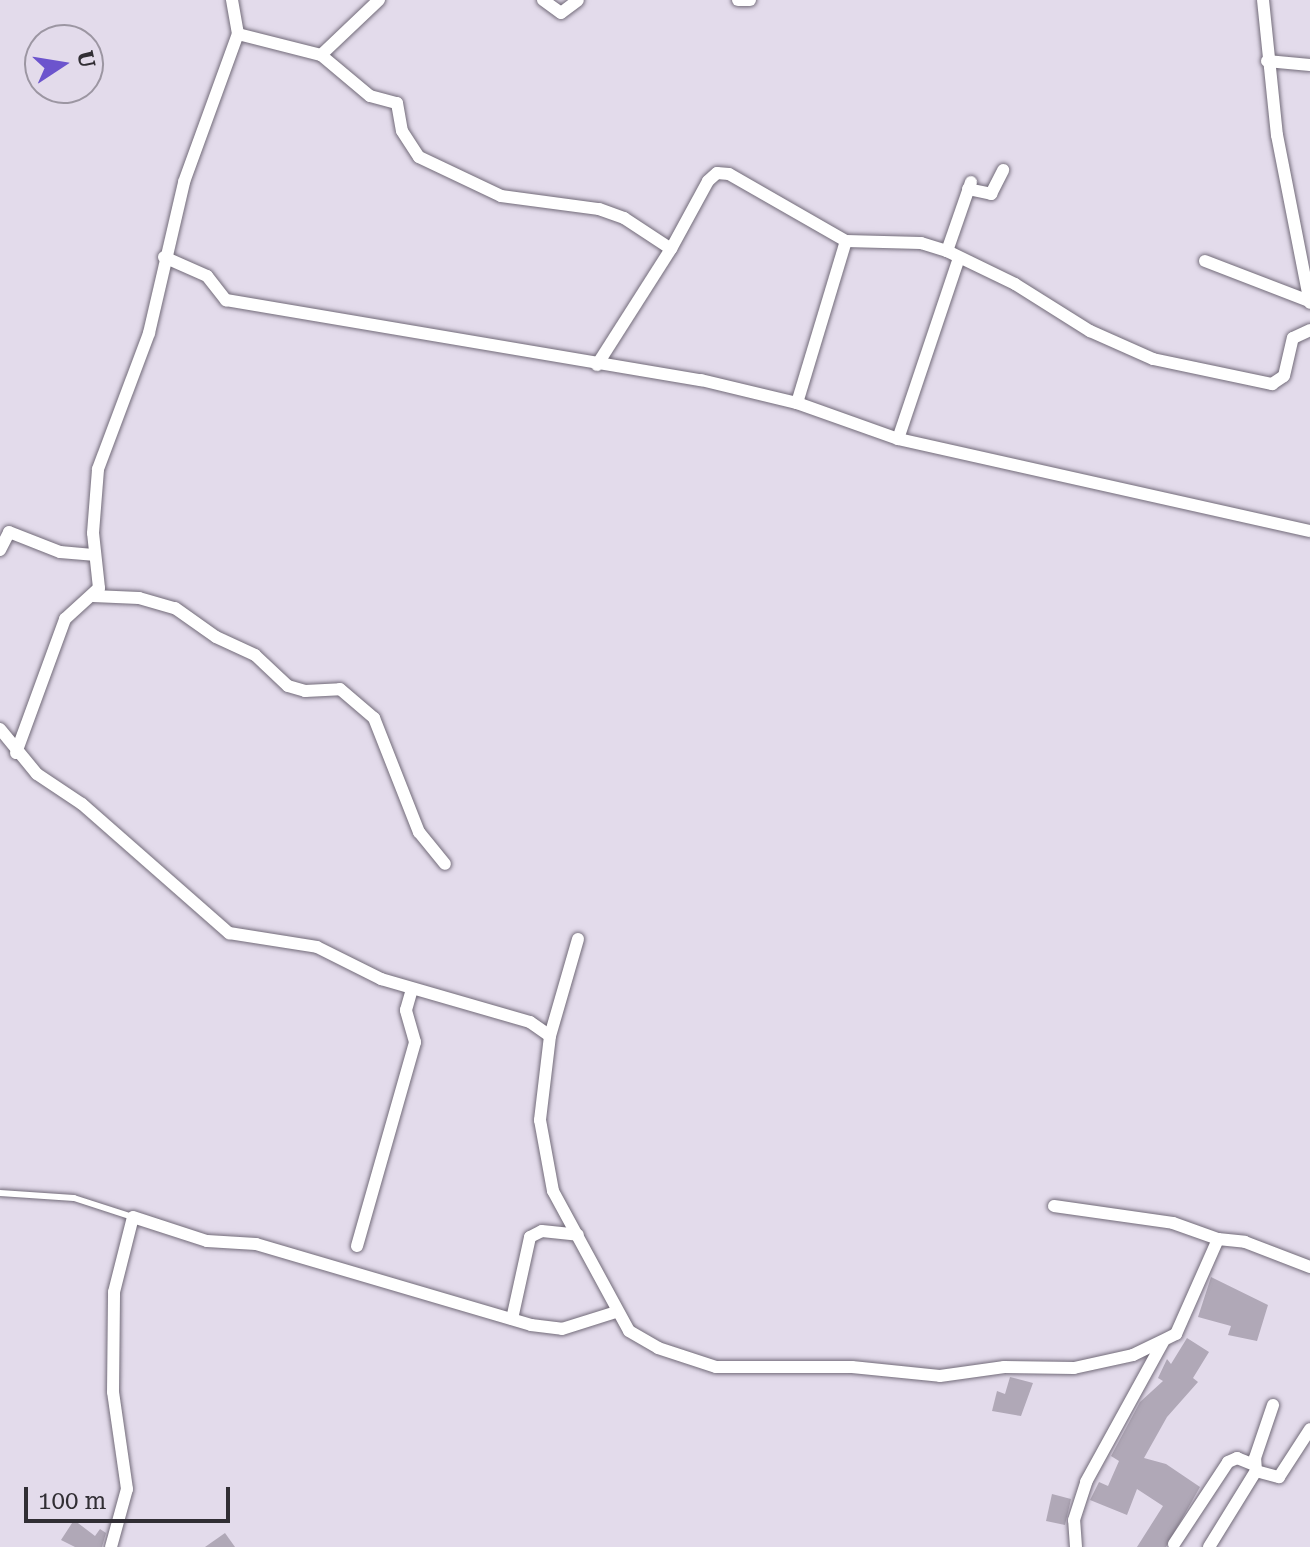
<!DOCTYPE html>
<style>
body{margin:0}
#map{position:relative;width:1310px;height:1547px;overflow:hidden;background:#e3dbeb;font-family:"Roboto Serif",serif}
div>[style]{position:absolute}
.building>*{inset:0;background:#b0a8b7}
.roads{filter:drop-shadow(0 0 2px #726b79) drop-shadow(0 0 2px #726b79)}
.lane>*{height:6px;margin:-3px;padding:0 3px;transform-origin:3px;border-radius:3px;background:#fff}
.street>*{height:12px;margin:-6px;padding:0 6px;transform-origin:6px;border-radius:6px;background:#fff}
span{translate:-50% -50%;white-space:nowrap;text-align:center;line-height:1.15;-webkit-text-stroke:7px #e3dbeb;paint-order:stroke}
.north{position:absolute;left:24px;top:24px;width:80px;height:80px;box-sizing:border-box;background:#e3dbeb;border:2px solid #9c96a2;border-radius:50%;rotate:78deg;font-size:22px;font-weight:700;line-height:32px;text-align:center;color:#312e34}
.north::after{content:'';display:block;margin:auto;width:28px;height:36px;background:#6c54cd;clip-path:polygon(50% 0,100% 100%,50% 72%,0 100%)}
.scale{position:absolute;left:24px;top:1487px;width:206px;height:36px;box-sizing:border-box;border:4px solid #312e34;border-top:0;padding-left:10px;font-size:24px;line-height:28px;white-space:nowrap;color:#312e34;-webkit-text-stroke:6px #e3dbeb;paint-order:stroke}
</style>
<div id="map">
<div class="building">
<div style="clip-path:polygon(1211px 1277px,1268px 1305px,1257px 1341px,1228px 1335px,1231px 1326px,1198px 1317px)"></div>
<div style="clip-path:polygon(1187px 1338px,1209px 1352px,1193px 1378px,1198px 1382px,1167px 1417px,1144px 1458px,1166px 1464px,1200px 1487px,1166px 1547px,1137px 1547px,1163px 1506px,1137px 1489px,1127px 1515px,1090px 1500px,1099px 1482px,1108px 1486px,1119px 1461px,1111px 1456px,1140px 1402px,1163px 1381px,1158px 1378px,1167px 1359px,1171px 1364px)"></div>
<div style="clip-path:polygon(1010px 1377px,1033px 1383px,1021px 1416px,992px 1411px,997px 1391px,1005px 1394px)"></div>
<div style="clip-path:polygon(1052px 1494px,1071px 1499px,1065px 1525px,1046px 1521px)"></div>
<div style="clip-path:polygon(74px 1520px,95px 1536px,100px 1529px,106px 1533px,102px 1547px,75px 1547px,61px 1540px)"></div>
<div style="clip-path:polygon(225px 1533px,235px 1547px,205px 1547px)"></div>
</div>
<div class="roads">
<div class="lane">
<div style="left:0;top:1193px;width:74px;rotate:3.9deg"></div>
<div style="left:74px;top:1198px;width:62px;rotate:17.9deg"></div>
</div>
<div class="street">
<div style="left:543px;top:0;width:22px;rotate:36deg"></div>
<div style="left:561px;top:13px;width:21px;rotate:-37deg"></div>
<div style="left:738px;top:0;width:12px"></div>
<div style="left:1263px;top:0;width:136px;rotate:84.1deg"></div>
<div style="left:1277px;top:135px;width:171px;rotate:78.9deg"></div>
<div style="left:238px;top:34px;width:86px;rotate:14.2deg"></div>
<div style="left:321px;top:55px;width:80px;rotate:-43.5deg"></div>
<div style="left:321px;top:55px;width:64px;rotate:39.9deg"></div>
<div style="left:370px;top:96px;width:28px;rotate:15deg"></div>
<div style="left:397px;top:103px;width:28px;rotate:80deg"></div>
<div style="left:402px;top:131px;width:31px;rotate:57deg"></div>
<div style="left:419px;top:157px;width:91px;rotate:25.4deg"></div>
<div style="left:501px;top:196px;width:99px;rotate:7.6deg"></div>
<div style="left:599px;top:209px;width:27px;rotate:20deg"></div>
<div style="left:624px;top:218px;width:56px;rotate:33.4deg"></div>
<div style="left:671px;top:249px;width:77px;rotate:-61.4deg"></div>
<div style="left:708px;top:181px;width:12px;rotate:-42deg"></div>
<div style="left:717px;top:173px;width:12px;rotate:5deg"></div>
<div style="left:729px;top:174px;width:135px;rotate:29.8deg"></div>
<div style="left:846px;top:241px;width:75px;rotate:1.5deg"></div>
<div style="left:921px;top:243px;width:27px;rotate:17deg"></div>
<div style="left:947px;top:251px;width:76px;rotate:25.9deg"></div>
<div style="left:1015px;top:284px;width:89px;rotate:32.1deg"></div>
<div style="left:1090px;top:331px;width:69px;rotate:24deg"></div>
<div style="left:1153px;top:359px;width:122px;rotate:11.9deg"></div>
<div style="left:1272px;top:384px;width:14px;rotate:-34deg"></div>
<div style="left:1284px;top:376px;width:39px;rotate:-77deg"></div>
<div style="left:1293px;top:338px;width:19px;rotate:-25deg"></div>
<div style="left:1267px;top:61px;width:43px;rotate:5.3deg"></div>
<div style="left:968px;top:189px;width:24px;rotate:12deg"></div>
<div style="left:991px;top:194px;width:27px;rotate:-63deg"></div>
<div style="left:947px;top:251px;width:73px;rotate:-70.8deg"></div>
<div style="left:164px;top:257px;width:47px;rotate:23.8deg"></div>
<div style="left:207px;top:276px;width:31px;rotate:52deg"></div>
<div style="left:226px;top:300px;width:482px;rotate:9.6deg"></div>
<div style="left:701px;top:380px;width:99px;rotate:13.5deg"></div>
<div style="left:797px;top:403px;width:107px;rotate:19.6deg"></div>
<div style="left:898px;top:439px;width:422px;rotate:12.6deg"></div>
<div style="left:1205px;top:261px;width:111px;rotate:21deg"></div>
<div style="left:597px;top:365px;width:138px;rotate:-57.5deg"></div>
<div style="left:797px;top:403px;width:169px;rotate:-73.2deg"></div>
<div style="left:898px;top:439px;width:191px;rotate:-71.4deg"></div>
<div style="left:0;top:550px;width:20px;rotate:-63deg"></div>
<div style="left:9px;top:532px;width:55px;rotate:21.4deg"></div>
<div style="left:60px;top:552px;width:33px;rotate:5deg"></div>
<div style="left:93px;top:596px;width:46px;rotate:2.5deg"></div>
<div style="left:139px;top:598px;width:37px;rotate:16deg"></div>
<div style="left:175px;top:608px;width:50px;rotate:35.3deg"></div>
<div style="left:216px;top:637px;width:43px;rotate:24.8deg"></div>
<div style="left:255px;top:655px;width:45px;rotate:43.2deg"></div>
<div style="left:288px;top:686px;width:18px;rotate:16deg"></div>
<div style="left:305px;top:691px;width:35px;rotate:-3deg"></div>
<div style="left:340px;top:689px;width:45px;rotate:40.5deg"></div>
<div style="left:374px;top:718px;width:123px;rotate:68.5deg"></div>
<div style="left:419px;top:832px;width:41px;rotate:50.9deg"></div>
<div style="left:0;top:729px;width:58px;rotate:50.6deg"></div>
<div style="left:37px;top:774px;width:54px;rotate:33.7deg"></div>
<div style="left:82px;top:804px;width:196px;rotate:41.3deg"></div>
<div style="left:229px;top:933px;width:89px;rotate:9deg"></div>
<div style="left:317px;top:947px;width:72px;rotate:26.6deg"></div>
<div style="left:381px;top:979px;width:155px;rotate:16.1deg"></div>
<div style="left:530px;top:1022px;width:24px;rotate:35deg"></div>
<div style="left:550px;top:1036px;width:85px;rotate:96.8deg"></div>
<div style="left:540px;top:1120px;width:72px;rotate:79.6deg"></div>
<div style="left:553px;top:1191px;width:159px;rotate:61.5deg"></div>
<div style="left:629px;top:1331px;width:34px;rotate:30deg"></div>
<div style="left:658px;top:1348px;width:61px;rotate:18.1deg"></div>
<div style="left:716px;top:1367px;width:136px"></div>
<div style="left:852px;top:1367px;width:88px;rotate:5.8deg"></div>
<div style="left:940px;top:1376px;width:65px;rotate:-8deg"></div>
<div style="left:1004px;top:1367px;width:70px;rotate:0.8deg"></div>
<div style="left:1074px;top:1368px;width:60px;rotate:-12.4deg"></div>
<div style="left:1133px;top:1355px;width:48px;rotate:-26deg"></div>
<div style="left:1176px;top:1334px;width:104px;rotate:-66.1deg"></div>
<div style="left:1218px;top:1239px;width:27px;rotate:6deg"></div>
<div style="left:1245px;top:1242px;width:70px;rotate:21deg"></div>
<div style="left:16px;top:753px;width:143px;rotate:-69.9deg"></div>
<div style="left:65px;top:619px;width:46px;rotate:-42.4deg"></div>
<div style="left:99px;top:588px;width:55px;rotate:-96.2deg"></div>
<div style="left:93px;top:533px;width:64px;rotate:-85.5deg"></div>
<div style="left:98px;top:469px;width:145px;rotate:-69.4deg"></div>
<div style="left:149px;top:333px;width:155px;rotate:-76.9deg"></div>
<div style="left:184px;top:182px;width:158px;rotate:-70deg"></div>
<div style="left:238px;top:34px;width:35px;rotate:-100deg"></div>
<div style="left:550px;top:1036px;width:101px;rotate:-73.9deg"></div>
<div style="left:1054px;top:1206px;width:120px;rotate:8.1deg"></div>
<div style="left:1173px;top:1223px;width:48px;rotate:19.6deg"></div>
<div style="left:357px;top:1246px;width:212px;rotate:-74.1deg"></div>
<div style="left:415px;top:1042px;width:33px;rotate:-106deg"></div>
<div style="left:406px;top:1010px;width:22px;rotate:-74deg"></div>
<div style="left:512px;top:1319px;width:84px;rotate:-77.6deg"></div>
<div style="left:530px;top:1237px;width:13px;rotate:-27deg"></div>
<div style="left:542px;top:1231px;width:36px;rotate:6deg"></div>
<div style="left:1256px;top:1471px;width:13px;rotate:-94deg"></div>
<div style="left:1255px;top:1458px;width:56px;rotate:-71.2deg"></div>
<div style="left:1174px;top:1544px;width:98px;rotate:-56.6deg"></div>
<div style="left:1228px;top:1462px;width:10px;rotate:-24deg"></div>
<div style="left:1237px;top:1458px;width:18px;rotate:22deg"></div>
<div style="left:111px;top:1547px;width:60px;rotate:-74.6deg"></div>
<div style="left:127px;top:1489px;width:98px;rotate:-98.2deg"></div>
<div style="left:113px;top:1392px;width:100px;rotate:-89.4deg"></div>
<div style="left:114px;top:1292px;width:77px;rotate:-75.8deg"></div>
<div style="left:133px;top:1217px;width:78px;rotate:18deg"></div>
<div style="left:207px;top:1241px;width:49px;rotate:3.5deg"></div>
<div style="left:256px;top:1244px;width:287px;rotate:16.4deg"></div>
<div style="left:531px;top:1325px;width:31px;rotate:7deg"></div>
<div style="left:562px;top:1329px;width:57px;rotate:-17.5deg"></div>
<div style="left:1076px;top:1547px;width:27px;rotate:-94deg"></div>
<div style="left:1074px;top:1520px;width:40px;rotate:-72deg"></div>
<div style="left:1086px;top:1482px;width:160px;rotate:-61.2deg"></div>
<div style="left:1209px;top:1547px;width:89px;rotate:-58.3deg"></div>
<div style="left:1256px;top:1471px;width:24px;rotate:15deg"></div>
<div style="left:1279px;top:1477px;width:57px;rotate:-57.1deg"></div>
</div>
</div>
<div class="north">U</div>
<div class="scale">100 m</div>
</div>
